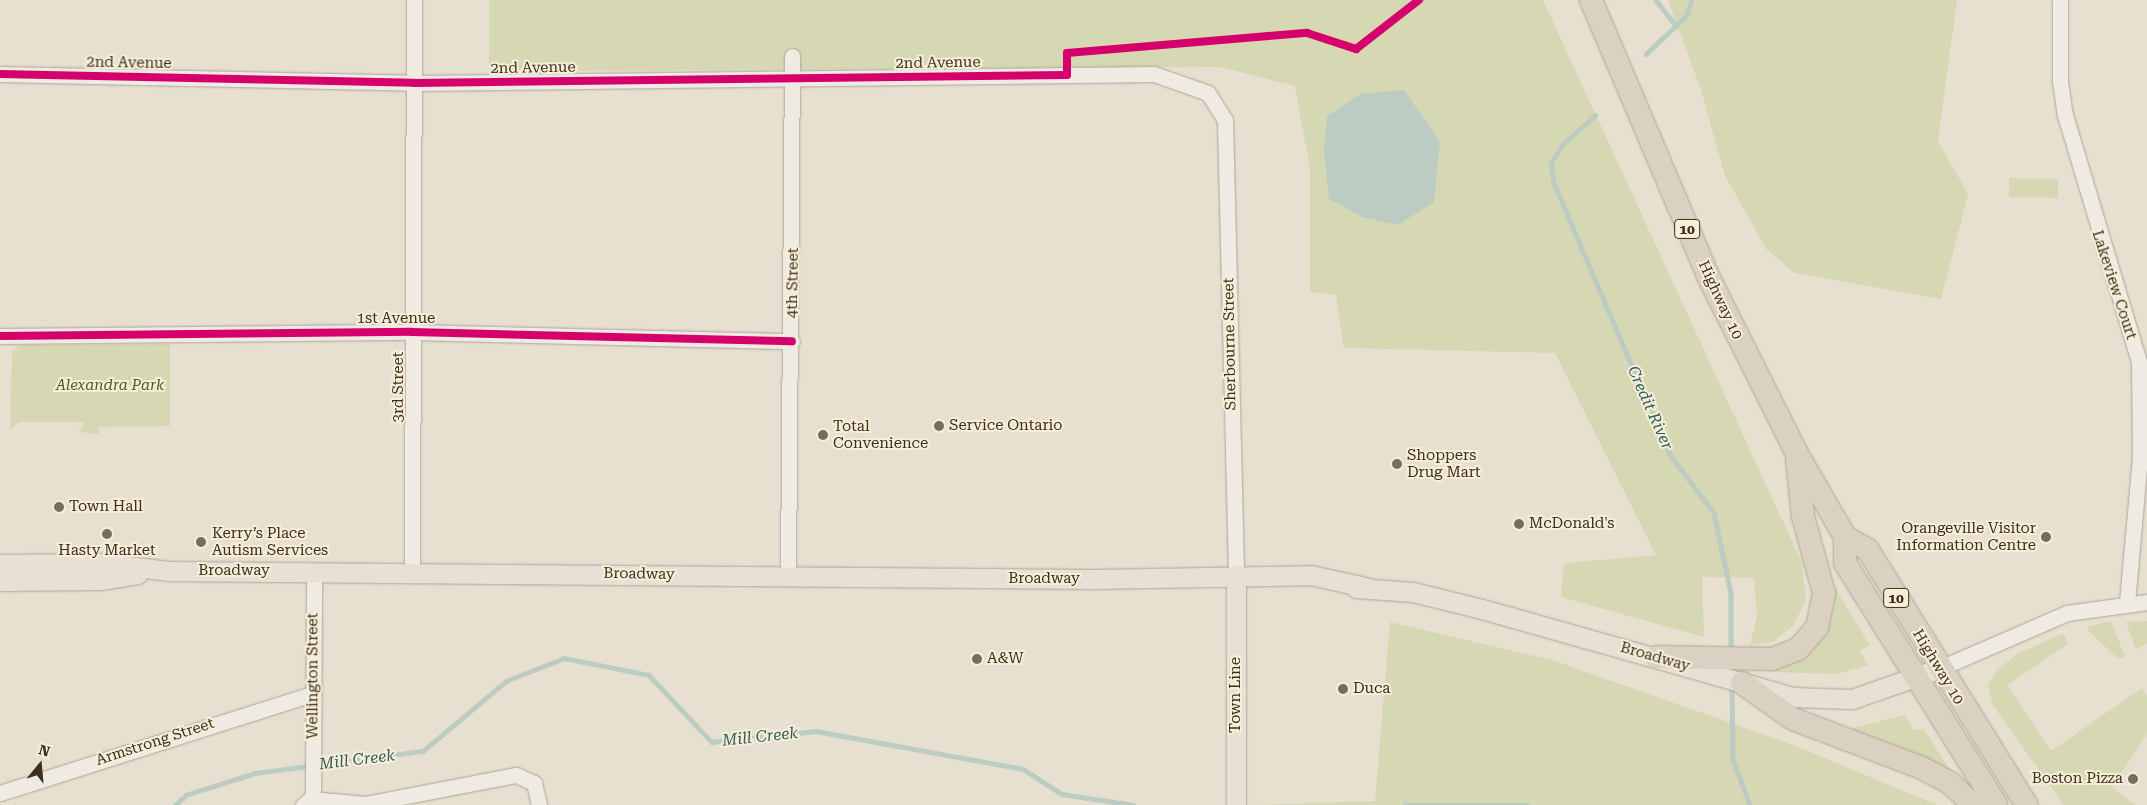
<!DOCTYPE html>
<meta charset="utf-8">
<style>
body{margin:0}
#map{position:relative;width:2147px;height:805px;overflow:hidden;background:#e7e0d1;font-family:"Roboto Serif",serif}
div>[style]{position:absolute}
.green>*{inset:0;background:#d6d7b3}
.water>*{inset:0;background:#bcccc2}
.stream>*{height:4.5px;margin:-2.25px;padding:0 2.25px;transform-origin:2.25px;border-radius:2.25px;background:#bcccc2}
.roads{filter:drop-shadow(0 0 1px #ada599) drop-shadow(0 0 1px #ada599)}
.minor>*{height:15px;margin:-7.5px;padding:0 7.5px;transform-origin:7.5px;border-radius:7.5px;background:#efebe3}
.major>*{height:19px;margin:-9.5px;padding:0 9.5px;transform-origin:9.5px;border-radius:9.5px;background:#e6e1d4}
.highway>*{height:22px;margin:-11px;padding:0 11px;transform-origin:11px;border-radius:11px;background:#dad1c2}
.cycleway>*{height:8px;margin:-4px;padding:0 4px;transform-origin:4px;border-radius:4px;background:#d6006c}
.dots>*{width:14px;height:14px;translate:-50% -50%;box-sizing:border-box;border:2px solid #f7eed8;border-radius:50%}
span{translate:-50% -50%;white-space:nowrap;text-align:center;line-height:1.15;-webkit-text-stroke:4px #f7eed8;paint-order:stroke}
.shield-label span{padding:1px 4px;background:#f7eed8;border:1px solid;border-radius:4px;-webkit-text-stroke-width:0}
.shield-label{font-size:14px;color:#3d2e20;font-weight:700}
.street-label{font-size:15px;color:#3d2e20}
.park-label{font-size:15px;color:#4d5a26;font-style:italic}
.poi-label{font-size:15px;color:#3d2e20}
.left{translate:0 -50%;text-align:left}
.right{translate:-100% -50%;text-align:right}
.water-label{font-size:16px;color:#2f5d5a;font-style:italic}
.north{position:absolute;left:15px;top:740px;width:50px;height:50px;-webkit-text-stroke:4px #f7eed8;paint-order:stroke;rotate:17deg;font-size:14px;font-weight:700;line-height:20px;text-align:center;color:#3d2e20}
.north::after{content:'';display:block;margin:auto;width:18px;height:22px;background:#3d2e20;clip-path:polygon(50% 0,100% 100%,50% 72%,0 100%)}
</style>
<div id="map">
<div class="green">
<div style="clip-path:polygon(evenodd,489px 0,1543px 0,1802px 563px,1806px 599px,1794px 625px,1774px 641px,1750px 645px,1757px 616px,1754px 578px,1702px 577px,1704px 637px,1561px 597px,1564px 563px,1656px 555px,1555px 353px,1344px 348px,1336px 295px,1310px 292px,1310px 169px,1295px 86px,1220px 67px,489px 71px,489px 0,1329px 173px,1362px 217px,1329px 199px,1329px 173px)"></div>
<div style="clip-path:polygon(1668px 0,1957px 0,1938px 141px,1968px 194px,1941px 299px,1795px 273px,1767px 250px,1725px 176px,1701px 90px)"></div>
<div style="clip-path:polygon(2009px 178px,2058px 179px,2058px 198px,2009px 197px)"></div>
<div style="clip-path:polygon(170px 344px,170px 426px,99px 427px,99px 434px,79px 432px,84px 422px,19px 422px,10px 430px,12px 353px,19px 345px)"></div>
<div style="clip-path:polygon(1836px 589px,1870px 646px,1859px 651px,1868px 665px,1838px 674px,1770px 672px,1812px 651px,1831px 619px)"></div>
<div style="clip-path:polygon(2111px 621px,2125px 657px,2119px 659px,2088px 631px,2089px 626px)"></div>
<div style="clip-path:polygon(2147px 621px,2147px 643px,2136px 650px,2126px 622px)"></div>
<div style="clip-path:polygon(1390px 622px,1552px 660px,1796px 746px,1937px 805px,1259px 805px,1375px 801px)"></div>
<div style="clip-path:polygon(2063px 633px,2068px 644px,2007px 685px,2051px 751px,2142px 688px,2147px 697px,2147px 734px,2112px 787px,2135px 805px,2064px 805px,1992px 704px,1988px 685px,1997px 670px,2017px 654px)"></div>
<div style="clip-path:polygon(1905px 715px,1914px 730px,1924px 729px,1955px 778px,1915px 753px,1850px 729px)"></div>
</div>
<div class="water">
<div style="clip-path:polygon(1404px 90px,1440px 142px,1434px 202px,1398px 225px,1362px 217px,1329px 199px,1324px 151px,1327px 116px,1360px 94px)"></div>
</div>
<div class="stream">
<div style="left:1656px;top:0;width:33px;rotate:52deg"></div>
<div style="left:1646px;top:54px;width:57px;rotate:-43.6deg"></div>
<div style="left:1687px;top:15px;width:16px;rotate:-75deg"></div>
<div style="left:1596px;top:115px;width:46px;rotate:137.6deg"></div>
<div style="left:1562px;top:146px;width:20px;rotate:123deg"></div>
<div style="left:1551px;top:163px;width:20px;rotate:81deg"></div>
<div style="left:1554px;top:183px;width:293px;rotate:66.9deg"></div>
<div style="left:1669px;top:453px;width:75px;rotate:53.1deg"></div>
<div style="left:1714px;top:513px;width:82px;rotate:78deg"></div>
<div style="left:1731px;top:593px;width:60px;rotate:90deg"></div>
<div style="left:1732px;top:685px;width:74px;rotate:89.2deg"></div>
<div style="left:1733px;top:759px;width:49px;rotate:69.7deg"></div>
<div style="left:175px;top:805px;width:15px;rotate:-42deg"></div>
<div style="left:186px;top:795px;width:72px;rotate:-17.7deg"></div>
<div style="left:255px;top:773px;width:169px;rotate:-7.5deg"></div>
<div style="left:423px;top:751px;width:109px;rotate:-40.1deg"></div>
<div style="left:506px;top:681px;width:62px;rotate:-21.6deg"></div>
<div style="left:564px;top:658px;width:87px;rotate:11.3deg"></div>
<div style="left:649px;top:675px;width:92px;rotate:46.8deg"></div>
<div style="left:712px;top:742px;width:105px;rotate:-6deg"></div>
<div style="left:816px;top:731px;width:210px;rotate:10.4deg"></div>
<div style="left:1023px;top:769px;width:46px;rotate:32.7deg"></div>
<div style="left:1062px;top:794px;width:72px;rotate:8.8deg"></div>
<div style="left:1405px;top:805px;width:123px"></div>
</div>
<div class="roads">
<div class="minor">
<div style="left:2060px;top:0;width:81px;rotate:90deg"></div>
<div style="left:2060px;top:81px;width:34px;rotate:82deg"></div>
<div style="left:2065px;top:115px;width:258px;rotate:73.3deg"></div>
<div style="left:2139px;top:362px;width:95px;rotate:89.4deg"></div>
<div style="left:2140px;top:457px;width:147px;rotate:95.1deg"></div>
<div style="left:0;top:74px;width:414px;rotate:1.2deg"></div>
<div style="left:414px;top:83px;width:740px;rotate:-0.7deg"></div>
<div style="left:1154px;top:74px;width:57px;rotate:19.4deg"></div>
<div style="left:1208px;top:93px;width:32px;rotate:58deg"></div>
<div style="left:1225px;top:120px;width:454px;rotate:88.6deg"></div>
<div style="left:0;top:336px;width:412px;rotate:-0.6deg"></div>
<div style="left:412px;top:332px;width:380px;rotate:1.4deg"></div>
<div style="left:412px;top:571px;width:571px;rotate:-89.8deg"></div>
<div style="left:788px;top:576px;width:520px;rotate:-89.56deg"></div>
<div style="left:1938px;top:669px;width:141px;rotate:-23.5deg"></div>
<div style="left:2067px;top:613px;width:81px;rotate:-7.8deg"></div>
<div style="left:0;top:793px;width:327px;rotate:-17.6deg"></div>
<div style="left:311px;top:799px;width:54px;rotate:5.3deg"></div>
<div style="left:365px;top:804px;width:154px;rotate:-10.9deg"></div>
<div style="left:516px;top:775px;width:20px;rotate:24deg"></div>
<div style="left:534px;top:783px;width:23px;rotate:77deg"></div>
<div style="left:303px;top:805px;width:10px;rotate:-37deg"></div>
<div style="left:311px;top:799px;width:9px;rotate:-77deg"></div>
<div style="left:313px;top:790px;width:218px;rotate:-89.7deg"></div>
</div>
<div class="major">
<div style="left:0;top:564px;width:102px;rotate:-0.6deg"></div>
<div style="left:102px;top:563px;width:67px;rotate:6.8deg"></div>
<div style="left:169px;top:571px;width:923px;rotate:0.5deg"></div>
<div style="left:1092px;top:579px;width:219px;rotate:-1deg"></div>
<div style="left:1311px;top:575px;width:59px;rotate:12.6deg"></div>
<div style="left:1236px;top:574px;width:231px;rotate:90deg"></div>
<div style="left:0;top:581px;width:100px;rotate:-0.6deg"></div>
<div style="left:100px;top:580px;width:38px;rotate:-9deg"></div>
<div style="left:1356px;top:588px;width:57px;rotate:4deg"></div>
<div style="left:1413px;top:592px;width:71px;rotate:13.8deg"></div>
<div style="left:1482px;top:609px;width:322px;rotate:15.8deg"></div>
<div style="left:1792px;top:697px;width:60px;rotate:1.9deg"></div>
<div style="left:1852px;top:699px;width:91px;rotate:-19.2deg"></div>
</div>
<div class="highway">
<div style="left:1591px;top:0;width:300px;rotate:67deg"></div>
<div style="left:1708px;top:276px;width:197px;rotate:63.4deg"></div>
<div style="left:1796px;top:452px;width:98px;rotate:60deg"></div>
<div style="left:1845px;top:537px;width:26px;rotate:90deg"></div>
<div style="left:1845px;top:563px;width:285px;rotate:58deg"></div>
<div style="left:1845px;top:537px;width:26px;rotate:29deg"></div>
<div style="left:1868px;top:550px;width:301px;rotate:58.1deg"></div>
<div style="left:1656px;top:657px;width:116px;rotate:1deg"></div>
<div style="left:1772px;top:659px;width:28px;rotate:-21deg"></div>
<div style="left:1798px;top:649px;width:29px;rotate:-49deg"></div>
<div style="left:1817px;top:627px;width:35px;rotate:-78deg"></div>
<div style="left:1824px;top:593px;width:80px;rotate:-105.3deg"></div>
<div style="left:1803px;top:516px;width:56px;rotate:-96.1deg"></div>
<div style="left:1742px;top:683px;width:62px;rotate:35.2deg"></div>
<div style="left:1793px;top:719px;width:138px;rotate:20.8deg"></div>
<div style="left:1922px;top:768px;width:32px;rotate:28deg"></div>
<div style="left:1950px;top:783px;width:33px;rotate:43deg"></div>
</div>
</div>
<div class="cycleway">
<div style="left:0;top:74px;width:414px;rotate:1.2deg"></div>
<div style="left:414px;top:83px;width:653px;rotate:-0.7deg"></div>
<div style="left:1067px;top:75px;width:22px;rotate:-90deg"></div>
<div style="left:1067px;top:53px;width:241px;rotate:-4.8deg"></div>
<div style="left:1307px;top:33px;width:52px;rotate:18.1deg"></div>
<div style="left:1356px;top:49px;width:80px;rotate:-37.9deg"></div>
<div style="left:0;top:336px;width:412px;rotate:-0.6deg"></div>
<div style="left:412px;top:332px;width:380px;rotate:1.4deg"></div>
</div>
<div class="dots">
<div style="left:939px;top:426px;background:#786c5e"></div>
<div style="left:823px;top:435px;background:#786c5e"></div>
<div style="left:1397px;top:464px;background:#786c5e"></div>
<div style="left:59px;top:507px;background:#786c5e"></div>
<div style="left:1519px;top:524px;background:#786c5e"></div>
<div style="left:107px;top:534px;background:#786c5e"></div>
<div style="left:2046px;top:537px;background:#786c5e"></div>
<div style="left:201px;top:542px;background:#786c5e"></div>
<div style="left:977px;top:659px;background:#786c5e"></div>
<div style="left:1343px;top:689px;background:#786c5e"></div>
<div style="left:2133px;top:779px;background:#786c5e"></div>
</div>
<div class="shield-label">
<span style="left:1687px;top:229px">10</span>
<span style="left:1896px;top:598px">10</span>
</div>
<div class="street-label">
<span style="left:129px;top:63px;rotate:1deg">2nd Avenue</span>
<span style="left:938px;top:63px;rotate:-1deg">2nd Avenue</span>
<span style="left:533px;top:68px;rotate:-1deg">2nd Avenue</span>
<span style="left:793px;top:283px;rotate:-89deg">4th Street</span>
<span style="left:2114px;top:285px;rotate:72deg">Lakeview Court</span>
<span style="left:1720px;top:300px;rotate:65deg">Highway 10</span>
<span style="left:396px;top:319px">1st Avenue</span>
<span style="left:1230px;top:344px;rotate:-91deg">Sherbourne Street</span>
<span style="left:399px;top:387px;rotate:-90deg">3rd Street</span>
<span style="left:234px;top:571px">Broadway</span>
<span style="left:639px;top:574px;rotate:1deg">Broadway</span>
<span style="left:1044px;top:579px">Broadway</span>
<span style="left:1655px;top:657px;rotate:16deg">Broadway</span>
<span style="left:1938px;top:667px;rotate:59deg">Highway 10</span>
<span style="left:313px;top:676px;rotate:-90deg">Wellington Street</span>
<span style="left:1236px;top:695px;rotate:-90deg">Town Line</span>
<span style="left:155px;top:742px;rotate:-18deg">Armstrong Street</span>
</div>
<div class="park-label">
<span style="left:110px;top:386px">Alexandra Park</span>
</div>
<div class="poi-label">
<span class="left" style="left:833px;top:435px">Total<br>Convenience</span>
<span class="left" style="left:949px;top:426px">Service Ontario</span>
<span class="left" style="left:1407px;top:464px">Shoppers<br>Drug Mart</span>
<span class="left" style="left:69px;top:507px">Town Hall</span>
<span class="left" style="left:1529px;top:524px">McDonald's</span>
<span class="right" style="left:2036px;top:537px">Orangeville Visitor<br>Information Centre</span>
<span class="left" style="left:212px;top:542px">Kerry’s Place<br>Autism Services</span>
<span style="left:107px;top:551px">Hasty Market</span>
<span class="left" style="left:987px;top:659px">A&amp;W</span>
<span class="left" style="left:1353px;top:689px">Duca</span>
<span class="right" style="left:2123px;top:779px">Boston Pizza</span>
</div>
<div class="water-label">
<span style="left:1650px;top:408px;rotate:66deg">Credit River</span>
<span style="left:760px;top:737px;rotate:-6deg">Mill Creek</span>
<span style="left:357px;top:760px;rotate:-7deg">Mill Creek</span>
</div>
<div class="north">N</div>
</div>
